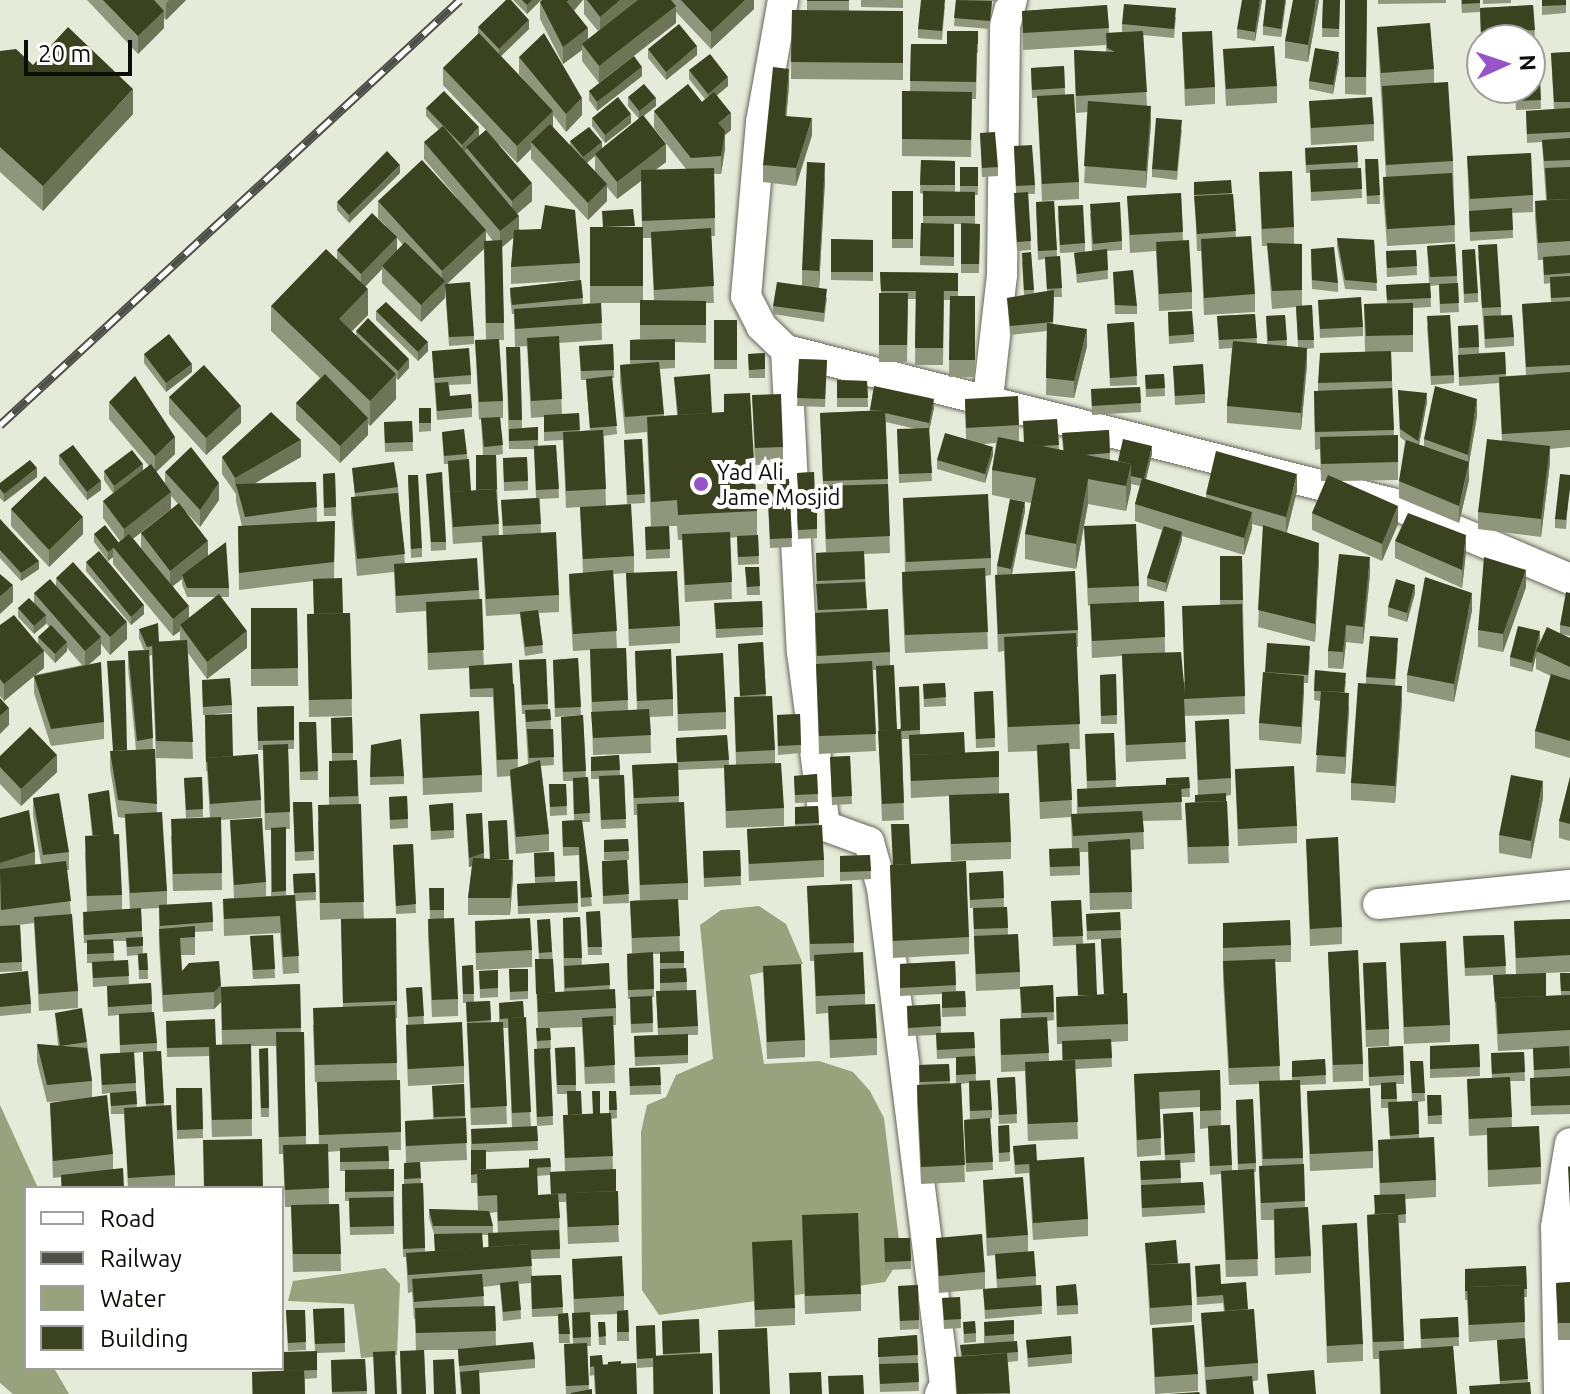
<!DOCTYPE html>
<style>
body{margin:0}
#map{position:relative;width:1570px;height:1394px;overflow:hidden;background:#e6ebd9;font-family:Ubuntu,sans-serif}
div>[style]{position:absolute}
.water>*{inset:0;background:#98a27c}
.roads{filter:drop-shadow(0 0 2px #626657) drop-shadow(0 0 2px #626657)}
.street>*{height:30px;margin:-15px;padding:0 15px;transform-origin:15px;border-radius:15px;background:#fff}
.rail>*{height:9px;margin-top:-4.5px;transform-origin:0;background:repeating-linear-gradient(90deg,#fff 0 18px,#4e5047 0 36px);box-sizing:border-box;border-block:2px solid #4e5047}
.wall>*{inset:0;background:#90967c}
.shaded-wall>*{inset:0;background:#6e7557}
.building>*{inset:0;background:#3a421f}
.dots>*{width:22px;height:22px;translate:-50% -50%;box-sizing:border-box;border:4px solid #fff;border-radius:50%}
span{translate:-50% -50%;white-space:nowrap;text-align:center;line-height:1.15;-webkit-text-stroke:8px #fff;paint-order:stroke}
.poi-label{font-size:22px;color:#0c0d08}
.left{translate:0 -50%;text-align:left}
.legend{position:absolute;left:24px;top:1186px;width:260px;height:184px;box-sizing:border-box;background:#fff;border:2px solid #9e9e9c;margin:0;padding:10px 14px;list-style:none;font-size:24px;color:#0c0d08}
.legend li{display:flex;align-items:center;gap:16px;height:40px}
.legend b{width:40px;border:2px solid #9e9e9c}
.north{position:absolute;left:1466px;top:24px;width:80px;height:80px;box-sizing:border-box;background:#fff;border:2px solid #9e9e9c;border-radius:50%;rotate:87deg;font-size:22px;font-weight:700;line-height:32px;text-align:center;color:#0c0d08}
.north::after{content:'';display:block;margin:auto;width:28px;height:36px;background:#9754c9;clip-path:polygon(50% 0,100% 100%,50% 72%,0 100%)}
.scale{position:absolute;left:24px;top:40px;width:108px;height:36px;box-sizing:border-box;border:4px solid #0c0d08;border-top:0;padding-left:10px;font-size:24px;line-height:28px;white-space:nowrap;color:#0c0d08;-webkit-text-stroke:6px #fff;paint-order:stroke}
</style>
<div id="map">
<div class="water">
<div style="clip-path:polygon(759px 906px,786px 924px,803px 964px,750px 975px,764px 1064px,819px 1061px,853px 1072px,870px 1091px,884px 1118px,901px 1257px,885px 1282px,659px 1315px,642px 1290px,641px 1132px,647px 1105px,666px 1097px,676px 1075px,713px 1059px,700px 925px,721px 910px)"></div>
<div style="clip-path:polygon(0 1105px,38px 1188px,26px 1188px,26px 1368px,54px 1368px,69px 1394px,13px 1394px,0 1383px)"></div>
<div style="clip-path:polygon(385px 1268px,400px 1284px,397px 1355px,361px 1358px,354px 1304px,288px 1301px,293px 1281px)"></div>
</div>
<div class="roads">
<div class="street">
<div style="left:783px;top:0;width:124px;rotate:100.2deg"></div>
<div style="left:761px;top:122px;width:175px;rotate:94.9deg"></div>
<div style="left:746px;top:296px;width:34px;rotate:63deg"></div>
<div style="left:761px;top:326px;width:35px;rotate:44deg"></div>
<div style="left:786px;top:350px;width:624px;rotate:14.19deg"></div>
<div style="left:1391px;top:503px;width:194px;rotate:23deg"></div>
<div style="left:786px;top:350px;width:302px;rotate:87deg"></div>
<div style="left:802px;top:652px;width:176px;rotate:82.5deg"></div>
<div style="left:825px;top:826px;width:47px;rotate:20deg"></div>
<div style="left:869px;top:842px;width:48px;rotate:74.2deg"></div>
<div style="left:882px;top:888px;width:501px;rotate:82.78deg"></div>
<div style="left:945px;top:1385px;width:10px;rotate:119deg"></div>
<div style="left:988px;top:398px;width:124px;rotate:-83.5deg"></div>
<div style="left:1002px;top:275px;width:249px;rotate:-89.3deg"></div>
<div style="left:1005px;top:26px;width:27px;rotate:-75deg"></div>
<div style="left:1378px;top:904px;width:193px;rotate:-5.7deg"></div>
<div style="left:1559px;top:1394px;width:167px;rotate:-91deg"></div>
<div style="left:1556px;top:1227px;width:85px;rotate:-80.5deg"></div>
</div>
</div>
<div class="rail">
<div style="left:0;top:425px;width:626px;rotate:-42.74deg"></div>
</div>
<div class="wall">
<div style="clip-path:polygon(87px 0,186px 0,166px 20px,164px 18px,164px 28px,138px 54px)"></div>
<div style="clip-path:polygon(513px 0,541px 0,527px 14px)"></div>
<div style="clip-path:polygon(584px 0,754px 0,754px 9px,711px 49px,676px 12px,676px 23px,599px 83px,582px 61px,582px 50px,563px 64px,540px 19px,540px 2px,574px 10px,588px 39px,598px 31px,584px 14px)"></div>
<div style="clip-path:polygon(807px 0,849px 0,849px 11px,903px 11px,903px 80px,791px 79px,792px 10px,807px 10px)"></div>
<div style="clip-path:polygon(861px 0,903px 0,903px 8px,861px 7px)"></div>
<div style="clip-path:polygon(956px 0,998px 0,997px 2px,992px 1px,990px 29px,954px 26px)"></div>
<div style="clip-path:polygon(1262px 0,1255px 41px,1237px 38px,1237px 29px)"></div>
<div style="clip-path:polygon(1286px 0,1281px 37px,1263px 35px,1263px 26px)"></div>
<div style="clip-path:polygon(1319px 0,1308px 62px,1285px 58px,1285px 41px)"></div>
<div style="clip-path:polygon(1323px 0,1340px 0,1339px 37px,1322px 37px)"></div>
<div style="clip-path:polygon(1345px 0,1367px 0,1366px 95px,1345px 94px)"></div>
<div style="clip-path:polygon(1378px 0,1446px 0,1446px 3px,1378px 4px)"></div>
<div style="clip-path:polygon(1461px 0,1480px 0,1480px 8px,1533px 5px,1535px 38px,1532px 38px,1534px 76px,1530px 76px,1530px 40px,1482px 40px,1481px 42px,1480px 12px,1462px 13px)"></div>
<div style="clip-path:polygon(1483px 0,1511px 0,1511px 3px,1483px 4px)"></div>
<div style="clip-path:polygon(1542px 0,1566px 0,1566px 13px,1542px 15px)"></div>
<div style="clip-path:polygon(1107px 5px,1109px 33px,1122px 32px,1122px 24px,1176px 17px,1174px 38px,1143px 35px,1147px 106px,1151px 123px,1146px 188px,1084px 183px,1088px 112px,1076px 113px,1074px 50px,1106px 52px,1106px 45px,1023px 50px,1022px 11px)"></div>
<div style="clip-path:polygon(945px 6px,942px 40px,918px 38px,918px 29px)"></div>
<div style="clip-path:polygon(evenodd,478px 27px,529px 29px,501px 56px,528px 84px,519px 74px,519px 57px,582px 115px,566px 132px,553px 115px,553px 127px,570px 146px,570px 141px,602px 148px,639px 119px,628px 106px,628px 97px,656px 106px,644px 116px,666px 162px,655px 170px,686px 169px,654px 128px,654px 111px,702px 102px,705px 99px,689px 79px,689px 70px,728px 86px,717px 95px,731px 130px,725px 135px,725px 149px,721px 174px,714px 174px,715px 236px,711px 236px,714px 303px,706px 303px,706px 343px,675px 342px,675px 368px,660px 369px,664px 416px,677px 415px,674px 377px,712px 413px,724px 413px,724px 394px,757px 511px,757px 535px,758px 535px,759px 564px,738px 565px,737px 537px,730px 538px,732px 599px,685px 602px,682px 540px,678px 540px,677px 526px,669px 526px,670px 558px,646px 559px,645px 527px,651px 526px,647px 432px,625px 434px,620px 382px,620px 365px,630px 364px,630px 340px,640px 339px,640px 303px,601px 303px,602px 340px,559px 343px,562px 414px,580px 431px,590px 430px,586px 380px,581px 380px,579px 346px,613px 344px,614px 378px,612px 378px,617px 434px,604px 436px,606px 506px,634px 556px,634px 573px,680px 626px,680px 643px,629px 646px,626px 573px,613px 574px,617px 648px,626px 648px,628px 710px,637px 710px,635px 651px,673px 699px,673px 716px,650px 717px,651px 753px,593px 755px,590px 650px,573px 651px,569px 591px,569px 574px,583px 573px,580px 507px,566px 508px,563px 440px,544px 441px,544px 417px,531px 418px,527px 346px,515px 347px,514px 314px,512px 314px,510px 297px,510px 288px,581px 280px,583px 304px,590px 303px,590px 227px,642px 227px,641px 181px,617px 199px,607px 187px,607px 201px,588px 220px,531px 159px,531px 149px,517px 163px,498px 143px,532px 201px,517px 214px,519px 229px,580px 263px,580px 280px,511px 284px,511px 267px,514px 237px,502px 247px,504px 340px,499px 340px,503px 401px,503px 418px,500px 418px,503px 454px,496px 455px,499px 535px,559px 595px,559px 612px,539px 613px,543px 653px,525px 656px,520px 614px,486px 616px,482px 542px,453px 544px,448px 464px,444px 464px,442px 432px,467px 454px,471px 491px,476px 490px,483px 455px,481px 419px,479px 420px,475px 340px,486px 340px,484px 249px,447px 283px,474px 336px,474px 344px,449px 346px,445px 286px,445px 298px,421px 322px,382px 283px,382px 269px,365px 287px,368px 315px,352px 331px,356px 336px,356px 331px,409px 368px,398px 380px,396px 378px,396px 399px,370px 426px,368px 424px,368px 435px,340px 463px,296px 420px,296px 403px,320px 378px,271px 331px,271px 306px,337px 259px,337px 250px,386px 226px,378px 218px,378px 201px,458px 199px,424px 159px,424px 142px,439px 130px,426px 116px,426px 108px,479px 136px,486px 130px,443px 85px,443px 68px,478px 34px,478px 27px,595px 156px,595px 171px,587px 163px,595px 156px,478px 27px,486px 232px,493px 241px,486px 241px,486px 232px,478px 27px,397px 238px,403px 245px,397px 251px,397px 238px,478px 27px,643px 238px,651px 238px,654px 300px,643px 300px,643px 238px)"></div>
<div style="clip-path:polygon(1377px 27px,1434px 69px,1434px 83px,1453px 161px,1455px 242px,1387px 246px,1383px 195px,1383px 177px,1386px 177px)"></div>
<div style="clip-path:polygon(978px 31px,978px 53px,977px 53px,976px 99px,972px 99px,971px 157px,902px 156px,902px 91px,910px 91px,911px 44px,947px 44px)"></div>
<div style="clip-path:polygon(1182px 32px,1215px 87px,1215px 104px,1185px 106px)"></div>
<div style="clip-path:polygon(648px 49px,697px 55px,666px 80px,648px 58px)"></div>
<div style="clip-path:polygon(1223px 49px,1277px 86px,1277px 103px,1226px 106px)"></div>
<div style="clip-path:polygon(0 51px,33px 65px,133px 114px,43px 211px,0 172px)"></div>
<div style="clip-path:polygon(1570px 52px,1570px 447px,1550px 449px,1550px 463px,1541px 537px,1478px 529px,1478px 512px,1502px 441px,1499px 383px,1459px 386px,1458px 326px,1478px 325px,1479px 353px,1505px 352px,1506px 376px,1526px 375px,1522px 304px,1551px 302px,1550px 283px,1544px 284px,1543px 260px,1538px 260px,1535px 218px,1535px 201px,1546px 200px,1542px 142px,1527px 143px,1526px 111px,1554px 109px,1551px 53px)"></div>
<div style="clip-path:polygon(1339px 61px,1333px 94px,1309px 89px,1309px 81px)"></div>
<div style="clip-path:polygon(1064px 66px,1065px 94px,1079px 182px,1079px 199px,1042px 201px,1037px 98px,1032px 98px,1031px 68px)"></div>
<div style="clip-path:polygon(642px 76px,597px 111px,589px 100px,589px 91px)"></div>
<div style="clip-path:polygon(1540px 81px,1541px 109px,1516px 110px,1515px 88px)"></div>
<div style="clip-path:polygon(789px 86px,786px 116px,812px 135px,796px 186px,763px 182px,763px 165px)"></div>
<div style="clip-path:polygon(1309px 101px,1374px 124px,1374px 141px,1311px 145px)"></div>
<div style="clip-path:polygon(592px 118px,631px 123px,605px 143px,592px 126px)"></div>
<div style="clip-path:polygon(1182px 129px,1177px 180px,1152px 177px,1152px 169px)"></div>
<div style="clip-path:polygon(980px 133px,998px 167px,998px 176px,982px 177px)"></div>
<div style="clip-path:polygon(1357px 145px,1358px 168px,1361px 168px,1362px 198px,1311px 201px,1310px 173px,1306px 173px,1305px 148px)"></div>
<div style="clip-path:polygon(1014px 146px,1035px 185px,1035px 194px,1028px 194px,1031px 250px,1017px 251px,1014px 202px,1016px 193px)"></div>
<div style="clip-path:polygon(1467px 156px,1533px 195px,1533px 212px,1512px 213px,1513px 238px,1470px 241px)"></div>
<div style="clip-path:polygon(1378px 159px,1380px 204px,1367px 204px,1365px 168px)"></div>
<div style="clip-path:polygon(921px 160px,955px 161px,955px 192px,960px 192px,960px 167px,978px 167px,978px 195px,975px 195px,975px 224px,980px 224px,979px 273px,961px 273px,961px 224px,954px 224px,954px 266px,920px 265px,921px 223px,923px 223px,923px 194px,920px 193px)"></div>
<div style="clip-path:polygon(1259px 172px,1294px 227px,1294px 244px,1302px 244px,1302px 306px,1312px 305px,1314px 348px,1307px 349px,1307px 365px,1301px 430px,1227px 423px,1227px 406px,1232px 348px,1219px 349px,1217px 316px,1255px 314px,1257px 344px,1267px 344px,1266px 316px,1285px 315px,1287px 346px,1298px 347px,1296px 307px,1272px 309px,1267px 246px,1262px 246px)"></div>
<div style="clip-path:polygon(400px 173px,349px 223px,337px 210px,337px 202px)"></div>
<div style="clip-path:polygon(825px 180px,819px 288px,827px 298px,824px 322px,773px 314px,773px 306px,802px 285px,802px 270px)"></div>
<div style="clip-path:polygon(1194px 182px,1233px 194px,1236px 237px,1255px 294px,1255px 312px,1204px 315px,1201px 251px,1197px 251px)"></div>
<div style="clip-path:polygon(892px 191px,913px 191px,913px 248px,892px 248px)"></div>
<div style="clip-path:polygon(1181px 193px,1183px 240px,1192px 292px,1192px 309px,1159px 311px,1156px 251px,1130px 253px,1127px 196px)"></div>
<div style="clip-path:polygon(1054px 201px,1057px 256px,1060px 256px,1062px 297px,1054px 297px,1053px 324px,1087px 346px,1074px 398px,1046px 395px,1047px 331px,1010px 335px,1007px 298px,1024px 295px,1022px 262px,1031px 252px,1034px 293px,1047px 291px,1045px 259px,1038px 260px,1036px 202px)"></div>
<div style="clip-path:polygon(1090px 213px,1122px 241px,1122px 250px,1107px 251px,1108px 279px,1077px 283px,1074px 253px,1078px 252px,1060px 253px,1058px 215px,1085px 243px,1085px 252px,1092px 251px)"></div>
<div style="clip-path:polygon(1337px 238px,1374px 240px,1377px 291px,1345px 289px,1337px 247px)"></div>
<div style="clip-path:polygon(831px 239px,873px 240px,873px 281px,831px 280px)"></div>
<div style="clip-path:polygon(1455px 244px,1459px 312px,1440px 313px,1439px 285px,1430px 286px,1431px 307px,1413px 308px,1413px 352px,1391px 352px,1394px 435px,1398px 435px,1398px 480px,1341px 481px,1398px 524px,1382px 561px,1312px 530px,1312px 513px,1326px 481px,1321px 481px,1320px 449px,1315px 450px,1314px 391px,1318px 391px,1318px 383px,1365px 352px,1364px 304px,1387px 303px,1386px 285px,1429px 283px,1427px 246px)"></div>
<div style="clip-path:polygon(1311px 249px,1338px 283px,1338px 292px,1312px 289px)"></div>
<div style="clip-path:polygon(1416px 250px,1417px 275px,1387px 277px,1386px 251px)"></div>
<div style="clip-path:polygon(1462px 250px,1478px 293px,1478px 302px,1464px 303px)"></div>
<div style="clip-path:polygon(1478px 254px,1501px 307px,1501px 315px,1514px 337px,1514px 346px,1485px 348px)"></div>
<div style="clip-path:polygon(880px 272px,958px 273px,958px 296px,975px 296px,975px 377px,949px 377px,950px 300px,944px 300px,943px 365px,915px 365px,916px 299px,908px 299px,907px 362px,879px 362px,879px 293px,881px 293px)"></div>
<div style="clip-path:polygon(1113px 272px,1137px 306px,1137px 314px,1115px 314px)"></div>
<div style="clip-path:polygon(1318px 300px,1363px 327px,1363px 336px,1320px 338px)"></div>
<div style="clip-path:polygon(376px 311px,428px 351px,418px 361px,376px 320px)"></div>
<div style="clip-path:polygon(1168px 312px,1194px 334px,1194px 342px,1169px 344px)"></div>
<div style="clip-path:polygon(714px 320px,737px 320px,737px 369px,714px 369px)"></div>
<div style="clip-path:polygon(1134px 322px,1137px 385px,1110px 386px,1107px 324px)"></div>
<div style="clip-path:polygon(1427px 325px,1454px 375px,1454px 383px,1431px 385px)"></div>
<div style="clip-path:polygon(506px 347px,520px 347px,522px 428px,538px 427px,538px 446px,556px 445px,559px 498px,540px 499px,541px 533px,503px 535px,501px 500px,536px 498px,534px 449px,509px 449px)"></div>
<div style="clip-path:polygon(432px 351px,471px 375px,471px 384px,449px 385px,450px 396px,472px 408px,472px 417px,437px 420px)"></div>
<div style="clip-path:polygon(765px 353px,765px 378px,749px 378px,748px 354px)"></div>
<div style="clip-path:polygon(144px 354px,192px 372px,166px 392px,144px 363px)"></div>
<div style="clip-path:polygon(799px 359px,827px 360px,825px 407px,797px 406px)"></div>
<div style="clip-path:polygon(1173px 366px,1205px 394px,1205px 403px,1175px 405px)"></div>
<div style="clip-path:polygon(1164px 374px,1165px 396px,1146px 397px,1145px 375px)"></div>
<div style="clip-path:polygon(837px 380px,867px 381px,868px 407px,837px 407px)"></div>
<div style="clip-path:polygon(874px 386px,934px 408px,929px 430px,932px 481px,899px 483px,897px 429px,916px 429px,886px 422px,890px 553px,864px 554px,867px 610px,890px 652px,890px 665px,897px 730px,900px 729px,919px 686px,920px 734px,965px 753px,999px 751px,999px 793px,1011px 842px,1011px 859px,951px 861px,949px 796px,911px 798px,909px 739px,902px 739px,904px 820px,882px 821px,876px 670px,873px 670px,876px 751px,819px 754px,815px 630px,815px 613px,817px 612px,816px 553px,826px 552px,820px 413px,870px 411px)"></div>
<div style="clip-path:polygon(1140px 387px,1141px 412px,1092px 415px,1091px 389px)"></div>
<div style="clip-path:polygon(1398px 390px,1427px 402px,1419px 445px,1424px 446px,1424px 439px,1477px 416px,1469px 463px,1469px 480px,1459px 523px,1399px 498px,1399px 481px,1405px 441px,1400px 437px)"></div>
<div style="clip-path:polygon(752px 395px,783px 447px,783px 464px,755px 465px)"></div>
<div style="clip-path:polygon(169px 397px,241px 423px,206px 455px,169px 414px)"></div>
<div style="clip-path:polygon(965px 399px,1019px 425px,1019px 442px,1023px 442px,1057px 419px,1059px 450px,1063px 450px,1062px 433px,1109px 430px,1110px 460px,1118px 461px,1152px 454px,1146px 479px,1206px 498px,1206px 494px,1297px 491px,1287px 532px,1319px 560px,1315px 642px,1258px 627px,1263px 527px,1252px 524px,1252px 529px,1244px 555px,1182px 536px,1182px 540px,1166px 592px,1147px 586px,1147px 578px,1162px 530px,1135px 521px,1135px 504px,1140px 486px,1131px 484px,1126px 511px,1088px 504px,1076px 569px,1025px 559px,1025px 534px,1031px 503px,992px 495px,992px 470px,996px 443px,984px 444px,993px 455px,985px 483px,937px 469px,937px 460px,966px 439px)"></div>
<div style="clip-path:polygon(evenodd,109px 402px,175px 454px,156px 472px,165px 483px,165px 472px,219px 500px,200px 527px,185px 511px,208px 556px,229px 588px,229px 597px,221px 597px,247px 648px,207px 679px,188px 653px,193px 759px,156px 758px,152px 655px,149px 656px,153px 749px,155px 749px,157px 813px,167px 891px,167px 905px,212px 902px,213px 931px,195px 932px,195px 955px,181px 955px,182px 971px,219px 961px,221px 1002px,214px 1009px,163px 1012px,159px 946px,159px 908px,141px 909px,143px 954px,147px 953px,148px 979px,139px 979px,138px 955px,127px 956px,126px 941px,113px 941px,114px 961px,128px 960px,129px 984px,151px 983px,152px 1012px,157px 1043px,157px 1051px,161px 1051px,164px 1105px,175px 1175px,175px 1188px,128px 1188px,124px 1114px,111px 1114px,110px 1093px,102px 1094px,100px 1054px,120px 1053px,119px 1015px,108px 1016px,107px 986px,93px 987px,92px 963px,87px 963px,87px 943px,84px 943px,83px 921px,87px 912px,85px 853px,92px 835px,88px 794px,114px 835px,122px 895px,122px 910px,130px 909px,125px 818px,118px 817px,110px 768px,110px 751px,136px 750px,128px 668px,128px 651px,144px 650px,139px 638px,139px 629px,159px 642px,180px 640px,180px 631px,173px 636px,113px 564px,113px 557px,108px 561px,94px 542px,94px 534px,119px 543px,120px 541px,103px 518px,103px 501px,113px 493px,104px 480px,104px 471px,143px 471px,149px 466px,109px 419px,109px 402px,171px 496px,178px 504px,141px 533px,141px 548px,133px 538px,171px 509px,171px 496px,109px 402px,182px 579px,182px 584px,187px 597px,216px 597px,189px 618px,173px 586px,182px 579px,109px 402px,143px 1052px,146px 1106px,137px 1107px,134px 1053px,143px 1052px)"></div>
<div style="clip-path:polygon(419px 408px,431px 408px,431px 431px,419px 432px)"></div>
<div style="clip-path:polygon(412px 421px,413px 451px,385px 452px,384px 422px)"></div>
<div style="clip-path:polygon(642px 439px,645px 503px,627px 504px,624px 440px)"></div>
<div style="clip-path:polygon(59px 455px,101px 490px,87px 500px,59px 464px)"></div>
<div style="clip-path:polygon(222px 457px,301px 457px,255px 483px,316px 482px,317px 522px,335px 521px,334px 578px,343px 613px,350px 613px,352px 716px,309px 717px,307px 614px,314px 614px,313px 581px,239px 590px,238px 526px,242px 526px,236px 501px,236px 494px,222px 474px)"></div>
<div style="clip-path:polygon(527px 457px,528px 490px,504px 491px,503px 458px)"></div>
<div style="clip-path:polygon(352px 468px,398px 487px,405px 563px,479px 590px,484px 665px,514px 684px,518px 768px,528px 764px,525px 714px,522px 714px,519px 660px,546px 659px,548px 709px,550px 709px,551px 729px,553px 729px,554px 765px,541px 766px,549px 834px,549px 851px,516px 854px,510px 776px,497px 777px,493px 697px,470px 697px,469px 668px,428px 670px,426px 611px,396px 613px,394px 572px,357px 576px,351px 514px,351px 497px,355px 497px)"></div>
<div style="clip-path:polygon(814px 472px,815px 506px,817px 506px,817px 538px,798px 539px,797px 516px,799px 507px,797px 473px)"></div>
<div style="clip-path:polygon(335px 473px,336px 516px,324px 516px,323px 474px)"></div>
<div style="clip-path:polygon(426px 474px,446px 542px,446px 550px,431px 551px)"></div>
<div style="clip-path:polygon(408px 475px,422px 548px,422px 557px,411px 558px)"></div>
<div style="clip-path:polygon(1570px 475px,1566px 529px,1555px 528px,1555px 519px)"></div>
<div style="clip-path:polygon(37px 477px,4px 502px,0 498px,0 483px)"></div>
<div style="clip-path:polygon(789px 479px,792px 547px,770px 548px,767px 480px)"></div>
<div style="clip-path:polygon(903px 498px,991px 558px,991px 575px,985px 576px,988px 649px,905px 653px,902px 589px,902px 572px,905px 572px)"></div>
<div style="clip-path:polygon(11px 509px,83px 534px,49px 567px,11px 526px)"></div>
<div style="clip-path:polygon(1025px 511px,1012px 574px,1078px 630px,1078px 647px,1077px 647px,1080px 749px,1070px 749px,1072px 814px,1077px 814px,1077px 789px,1087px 789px,1085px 734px,1114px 733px,1116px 787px,1166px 785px,1189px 777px,1190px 797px,1181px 797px,1182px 820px,1143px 821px,1144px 849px,1131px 850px,1132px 909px,1090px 910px,1088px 852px,1080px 852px,1080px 875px,1050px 876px,1049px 849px,1072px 848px,1071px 817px,1040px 819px,1037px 751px,1008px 752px,1004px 651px,998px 652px,995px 575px,997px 575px,997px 566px)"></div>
<div style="clip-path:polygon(0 519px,39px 569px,21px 581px,0 558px)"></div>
<div style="clip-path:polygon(1084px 526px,1139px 586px,1139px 602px,1164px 601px,1165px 653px,1184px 683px,1220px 605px,1220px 556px,1243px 600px,1245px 714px,1184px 716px,1186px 759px,1126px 762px,1122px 656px,1092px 658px,1090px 605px,1088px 606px)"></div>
<div style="clip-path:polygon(1395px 541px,1466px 552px,1462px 588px,1395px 558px)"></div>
<div style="clip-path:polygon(86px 562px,144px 614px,131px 625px,86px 571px)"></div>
<div style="clip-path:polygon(745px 567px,759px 567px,760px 595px,747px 595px)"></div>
<div style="clip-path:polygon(1370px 574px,1363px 644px,1346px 642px,1343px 669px,1328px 668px,1328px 651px)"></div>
<div style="clip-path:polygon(evenodd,56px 578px,127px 639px,110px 655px,101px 644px,101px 654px,89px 664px,104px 722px,104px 739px,51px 746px,34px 693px,34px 676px,4px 701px,0 696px,0 625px,38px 644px,38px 637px,49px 627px,46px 623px,34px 634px,18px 617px,18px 608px,34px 603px,34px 593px,56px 586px,56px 578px,67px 648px,82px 665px,35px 675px,44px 668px,44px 651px,55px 663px,67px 651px,67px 648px)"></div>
<div style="clip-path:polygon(1526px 587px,1503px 652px,1478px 647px,1478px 630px)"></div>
<div style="clip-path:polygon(1415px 593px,1407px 622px,1388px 616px,1388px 607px)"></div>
<div style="clip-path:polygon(1570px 593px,1570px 636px,1562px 634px,1570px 638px,1570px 758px,1535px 748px,1535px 731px,1551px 676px,1536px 669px,1536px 655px,1532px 672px,1510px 666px,1510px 657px,1540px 640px,1538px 647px,1560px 633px,1560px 625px)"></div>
<div style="clip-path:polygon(762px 601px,763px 635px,716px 638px,714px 603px)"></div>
<div style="clip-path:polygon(251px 608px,297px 608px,298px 686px,251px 686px)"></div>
<div style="clip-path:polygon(1472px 610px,1454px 702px,1407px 692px,1407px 675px)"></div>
<div style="clip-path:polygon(763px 642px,766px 696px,775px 750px,775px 763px,784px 808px,784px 826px,726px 828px,724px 768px,678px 770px,679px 802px,688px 883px,688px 900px,678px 900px,680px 951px,684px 951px,684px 968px,686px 968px,687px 990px,698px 1026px,698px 1035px,688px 1035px,688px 1063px,635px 1066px,634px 1036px,658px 1035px,656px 991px,660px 991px,660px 954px,653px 954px,654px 997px,652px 997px,653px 1032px,631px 1033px,630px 999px,628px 999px,627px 954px,632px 953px,630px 901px,640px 900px,637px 815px,634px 815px,632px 765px,677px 763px,676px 738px,727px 735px,729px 765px,736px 765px,734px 697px,740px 697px,738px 644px)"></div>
<div style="clip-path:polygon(1398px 647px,1395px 686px,1402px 703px,1395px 803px,1351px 800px,1351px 783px,1366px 683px,1366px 677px)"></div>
<div style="clip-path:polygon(1310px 655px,1308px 683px,1304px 683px,1301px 744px,1259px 740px,1259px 723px,1265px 673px)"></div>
<div style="clip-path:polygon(676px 656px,726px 712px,726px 729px,678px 731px)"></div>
<div style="clip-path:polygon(578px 658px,581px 715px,555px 717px,553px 660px)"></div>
<div style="clip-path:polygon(1315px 670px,1346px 681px,1345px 692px,1349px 710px,1345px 774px,1316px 772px,1320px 701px,1314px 700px)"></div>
<div style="clip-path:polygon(1116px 674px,1117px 724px,1101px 724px,1100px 675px)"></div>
<div style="clip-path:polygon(202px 680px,232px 705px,232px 713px,215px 714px,233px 756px,261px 800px,261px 817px,221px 820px,222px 890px,173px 891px,171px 836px,210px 817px,207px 771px,206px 771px,205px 715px,203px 715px)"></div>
<div style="clip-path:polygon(945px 683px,946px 706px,924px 707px,923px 684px)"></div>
<div style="clip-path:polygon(993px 691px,995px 747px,976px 748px,974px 692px)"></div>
<div style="clip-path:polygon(294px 706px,294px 749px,288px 749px,290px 829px,286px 829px,286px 895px,294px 895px,293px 874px,315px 873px,316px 900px,296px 901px,299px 973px,283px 974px,280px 933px,224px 936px,223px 899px,234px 898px,230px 820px,266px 882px,266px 896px,271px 896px,271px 830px,265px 830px,263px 750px,258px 750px,257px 707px)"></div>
<div style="clip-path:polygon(420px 714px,482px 775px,482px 792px,423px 795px)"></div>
<div style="clip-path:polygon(800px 714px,801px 753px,778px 755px,777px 715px)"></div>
<div style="clip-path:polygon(583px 715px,586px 778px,588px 777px,590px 822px,582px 822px,592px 906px,581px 907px,579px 855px,563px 856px,562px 821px,574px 820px,573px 781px,563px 781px,561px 717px)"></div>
<div style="clip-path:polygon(352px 717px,353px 760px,357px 760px,364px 919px,397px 1001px,397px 1018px,396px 1018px,397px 1080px,400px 1080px,401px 1150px,389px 1150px,389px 1169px,394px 1169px,394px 1234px,350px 1235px,349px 1201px,345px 1201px,345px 1171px,340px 1171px,340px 1151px,328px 1152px,329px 1204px,339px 1204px,341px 1271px,293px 1272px,291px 1207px,285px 1207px,283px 1154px,279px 1154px,276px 1046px,251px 1046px,252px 1136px,212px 1137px,209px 1056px,167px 1057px,166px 1021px,216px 1045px,222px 1045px,221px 987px,300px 984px,301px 1032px,304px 1032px,306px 1144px,319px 1144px,317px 1082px,315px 1082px,313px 1025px,343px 1007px,341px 919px,320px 920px,318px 822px,329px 804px,329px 761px,332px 761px,331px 718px)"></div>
<div style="clip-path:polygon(1195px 721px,1231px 778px,1231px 795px,1226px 796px,1229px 863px,1188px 864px,1185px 803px,1195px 802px,1198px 795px)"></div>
<div style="clip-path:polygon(299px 722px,316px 722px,318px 780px,300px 780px)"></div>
<div style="clip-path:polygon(371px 745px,404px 776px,404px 784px,370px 785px)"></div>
<div style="clip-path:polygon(619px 755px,620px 775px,624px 775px,626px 828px,601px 829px,599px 779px,591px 779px,591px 757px)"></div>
<div style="clip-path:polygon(0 756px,57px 772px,21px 806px,0 784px)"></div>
<div style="clip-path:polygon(850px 756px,852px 804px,832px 805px,830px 757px)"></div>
<div style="clip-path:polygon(1235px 769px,1297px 826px,1297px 843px,1238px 846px)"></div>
<div style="clip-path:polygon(817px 774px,818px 802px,795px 803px,794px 776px)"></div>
<div style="clip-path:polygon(202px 777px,203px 817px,186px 818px,184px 778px)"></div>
<div style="clip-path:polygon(1570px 777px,1570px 841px,1559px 838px,1559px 821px)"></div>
<div style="clip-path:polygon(549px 784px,566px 784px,567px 815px,550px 816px)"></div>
<div style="clip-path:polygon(407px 796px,408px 828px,390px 829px,389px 797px)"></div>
<div style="clip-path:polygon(33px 798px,69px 852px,69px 870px,67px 870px,78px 991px,78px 1008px,39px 1011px,34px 923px,11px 926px,20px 925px,22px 971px,0 972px,0 818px,35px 864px,41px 864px,33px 815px)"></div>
<div style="clip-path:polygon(1543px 798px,1531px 859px,1499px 853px,1499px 835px)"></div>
<div style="clip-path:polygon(293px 802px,312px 802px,314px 860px,295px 861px)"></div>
<div style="clip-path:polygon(453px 803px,454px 838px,431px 840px,429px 805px)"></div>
<div style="clip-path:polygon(818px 806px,819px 825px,824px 860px,824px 877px,749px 881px,747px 829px,795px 826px,795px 807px)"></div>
<div style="clip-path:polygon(466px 814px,484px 859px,509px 859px,513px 877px,510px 915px,468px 915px,468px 898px,472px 866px,469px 867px)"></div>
<div style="clip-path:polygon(628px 839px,629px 860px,604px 860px,604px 840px)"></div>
<div style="clip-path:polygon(1306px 839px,1342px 927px,1342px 944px,1310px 946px)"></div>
<div style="clip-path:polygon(413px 844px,416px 913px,396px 914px,393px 845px)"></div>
<div style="clip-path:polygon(740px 850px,741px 885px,704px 887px,703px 851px)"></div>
<div style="clip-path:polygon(554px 852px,555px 882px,577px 881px,578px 912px,518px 914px,517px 884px,535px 883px,534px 853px)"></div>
<div style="clip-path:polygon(870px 855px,871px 879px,840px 881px,840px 856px)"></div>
<div style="clip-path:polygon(627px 860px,629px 903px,603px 904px,602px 861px)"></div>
<div style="clip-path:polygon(911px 864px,969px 937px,969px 954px,893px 958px,890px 865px)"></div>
<div style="clip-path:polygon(1003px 871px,1004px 907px,1007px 907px,1008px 935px,1020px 972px,1020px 989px,976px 991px,973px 908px,970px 908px,969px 873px)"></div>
<div style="clip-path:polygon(852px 884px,854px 952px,865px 994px,865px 1004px,877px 1038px,877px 1055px,830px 1058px,828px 1013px,816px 1014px,814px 961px,810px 961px,807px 886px)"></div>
<div style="clip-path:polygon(429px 888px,444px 888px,444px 918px,458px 999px,458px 1016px,432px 1017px,428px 936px,428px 919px,430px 919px)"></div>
<div style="clip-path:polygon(1081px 900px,1083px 944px,1097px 995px,1104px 994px,1101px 939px,1087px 940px,1086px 914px,1120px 912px,1123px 994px,1128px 1024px,1128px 1041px,1111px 1042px,1112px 1067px,1075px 1069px,1078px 1139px,1028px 1141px,1025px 1071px,1001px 1072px,1000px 1019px,1021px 1018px,1020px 987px,1053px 985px,1054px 1020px,1047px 1021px,1049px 1061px,1062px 1060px,1062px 1044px,1057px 1044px,1056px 997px,1078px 996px,1076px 945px,1053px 946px,1051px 901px)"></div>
<div style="clip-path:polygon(600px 911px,602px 955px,588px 955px,586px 912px)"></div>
<div style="clip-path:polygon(580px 917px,582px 965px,609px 963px,610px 990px,616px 1008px,616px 1025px,613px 1025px,615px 1083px,585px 1084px,582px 1027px,550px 1028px,551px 1049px,550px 1049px,553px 1125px,537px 1126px,534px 1058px,537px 1049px,536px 1028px,538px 1028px,535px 959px,539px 959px,537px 920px,550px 919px,555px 992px,564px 992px,563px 918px)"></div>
<div style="clip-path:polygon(1570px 919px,1570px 972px,1546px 973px,1546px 996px,1561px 995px,1560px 973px,1570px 973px,1570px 1114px,1531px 1115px,1530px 1078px,1534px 1078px,1533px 1049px,1498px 1051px,1493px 975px,1465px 976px,1463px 936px,1504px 935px,1506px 974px,1516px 974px,1514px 921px)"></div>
<div style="clip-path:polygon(475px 921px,532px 950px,532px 967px,476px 970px)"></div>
<div style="clip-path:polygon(1223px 923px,1291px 945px,1291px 962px,1275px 962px,1280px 1081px,1292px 1080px,1292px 1061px,1325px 1059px,1326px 1084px,1300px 1085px,1305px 1207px,1311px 1256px,1311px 1273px,1275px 1275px,1274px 1220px,1261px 1220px,1259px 1166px,1262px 1166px,1259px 1084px,1229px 1085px,1223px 978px)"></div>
<div style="clip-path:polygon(273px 935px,275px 978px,253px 979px,250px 936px)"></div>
<div style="clip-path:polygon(1400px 943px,1450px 1025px,1450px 1042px,1404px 1044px)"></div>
<div style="clip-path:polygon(1328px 952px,1363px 1064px,1363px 1081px,1333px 1082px)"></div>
<div style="clip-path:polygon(955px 961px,956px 991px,965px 991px,966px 1016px,942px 1017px,942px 994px,900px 996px,900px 964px)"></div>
<div style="clip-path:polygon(1363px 963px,1389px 1029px,1389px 1046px,1366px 1047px)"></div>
<div style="clip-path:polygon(evenodd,473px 965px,474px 1002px,490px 1001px,491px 1022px,499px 1022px,499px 1003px,523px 1001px,531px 1127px,537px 1126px,538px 1150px,486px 1152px,486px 1169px,529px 1168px,550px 1158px,551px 1172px,565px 1171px,563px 1115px,568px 1115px,567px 1094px,557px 1094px,555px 1048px,575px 1047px,576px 1091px,582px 1114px,609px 1113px,609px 1091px,616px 1091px,617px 1118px,611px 1119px,613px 1169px,616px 1191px,619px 1242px,568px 1244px,566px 1202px,559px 1202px,560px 1258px,531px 1259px,532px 1276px,561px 1275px,563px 1313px,568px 1313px,570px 1343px,559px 1343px,558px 1316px,532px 1317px,531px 1283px,519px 1284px,521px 1319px,503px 1321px,500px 1285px,483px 1287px,484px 1306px,495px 1306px,496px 1346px,535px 1359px,535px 1368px,479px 1373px,480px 1394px,461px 1394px,458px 1350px,424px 1350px,426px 1394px,401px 1394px,400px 1351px,416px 1351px,415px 1319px,414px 1319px,412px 1292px,408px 1293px,406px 1257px,403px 1257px,402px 1192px,404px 1184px,404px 1163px,406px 1163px,405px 1121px,433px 1119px,432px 1086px,464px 1084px,467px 1160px,420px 1162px,421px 1183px,423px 1183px,425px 1252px,435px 1251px,434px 1234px,429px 1218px,429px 1209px,478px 1210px,477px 1183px,471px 1183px,471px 1129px,512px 1128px,508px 1028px,503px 1028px,507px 1124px,471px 1125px,466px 1003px,463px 1003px,462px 966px,473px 965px,550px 1175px,551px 1194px,538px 1195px,537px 1176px,550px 1175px,473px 965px,497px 1212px,498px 1233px,493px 1233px,493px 1226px,490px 1213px,497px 1212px,473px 965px,482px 1235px,488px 1235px,488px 1247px,483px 1248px,482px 1235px)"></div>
<div style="clip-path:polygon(763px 966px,805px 1040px,805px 1057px,767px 1059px)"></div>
<div style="clip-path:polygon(509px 969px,528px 969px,528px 999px,510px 1000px)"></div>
<div style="clip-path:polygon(498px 970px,498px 997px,480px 998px,479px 971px)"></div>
<div style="clip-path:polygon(0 974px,31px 1004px,31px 1013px,0 1016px)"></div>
<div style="clip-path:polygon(422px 987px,424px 1024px,464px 1066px,464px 1083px,408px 1086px,406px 1042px,406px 1025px,408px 1024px,406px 988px)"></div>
<div style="clip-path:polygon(940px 1004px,941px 1033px,974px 1032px,976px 1081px,992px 1110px,992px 1118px,990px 1119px,993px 1170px,966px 1172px,964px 1120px,970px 1119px,969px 1083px,961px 1084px,965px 1182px,921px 1184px,917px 1103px,917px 1085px,919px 1085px,919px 1065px,949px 1064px,950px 1084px,956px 1083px,956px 1058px,937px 1059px,936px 1035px,908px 1036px,907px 1006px)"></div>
<div style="clip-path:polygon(55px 1013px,87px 1042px,92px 1081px,92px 1097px,113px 1154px,113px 1169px,124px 1188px,61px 1188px,61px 1177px,53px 1178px,50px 1103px,65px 1101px,47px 1102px,37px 1062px,37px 1044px,58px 1046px)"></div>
<div style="clip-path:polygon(1479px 1044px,1480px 1076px,1430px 1078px,1430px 1046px)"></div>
<div style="clip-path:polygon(1403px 1046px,1404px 1084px,1396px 1084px,1397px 1102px,1412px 1101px,1410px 1061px,1423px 1061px,1425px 1101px,1418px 1102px,1419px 1137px,1436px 1180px,1436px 1197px,1405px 1199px,1406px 1223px,1399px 1223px,1404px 1349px,1452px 1346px,1421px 1348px,1420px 1319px,1458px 1317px,1459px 1346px,1453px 1346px,1457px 1394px,1380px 1394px,1379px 1359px,1373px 1359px,1367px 1215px,1374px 1214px,1380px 1194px,1378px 1140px,1390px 1139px,1388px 1108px,1381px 1108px,1381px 1085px,1369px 1086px,1368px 1048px)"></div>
<div style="clip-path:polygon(268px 1048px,269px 1117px,261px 1117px,259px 1049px)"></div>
<div style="clip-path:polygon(1524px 1052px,1525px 1081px,1510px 1081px,1512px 1127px,1541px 1167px,1541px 1184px,1488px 1187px,1487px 1135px,1469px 1136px,1467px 1079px,1492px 1078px,1491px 1053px)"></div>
<div style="clip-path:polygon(660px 1067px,661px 1094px,630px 1095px,629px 1068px)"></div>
<div style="clip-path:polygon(1220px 1070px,1221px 1125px,1230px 1125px,1232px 1170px,1238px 1170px,1236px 1100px,1256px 1163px,1256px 1172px,1254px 1172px,1258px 1276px,1226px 1277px,1221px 1174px,1210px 1175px,1208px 1128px,1200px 1129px,1200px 1107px,1160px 1109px,1161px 1155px,1137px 1157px,1134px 1074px)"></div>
<div style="clip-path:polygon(1015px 1077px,1017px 1123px,999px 1124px,997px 1078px)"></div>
<div style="clip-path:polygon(176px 1088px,202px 1088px,203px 1138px,177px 1139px)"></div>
<div style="clip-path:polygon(1307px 1091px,1373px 1151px,1373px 1168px,1310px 1171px)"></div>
<div style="clip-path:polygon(1427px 1095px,1441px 1095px,1442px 1124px,1428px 1124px)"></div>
<div style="clip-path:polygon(1193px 1112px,1195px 1162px,1180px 1163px,1181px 1183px,1203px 1182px,1205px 1213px,1142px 1217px,1140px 1161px,1165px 1160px,1163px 1114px)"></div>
<div style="clip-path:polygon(1009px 1125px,1010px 1161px,999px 1162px,998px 1126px)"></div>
<div style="clip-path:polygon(1013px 1146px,1037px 1161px,1088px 1219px,1088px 1236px,1033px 1240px,1029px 1173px,1015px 1174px)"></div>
<div style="clip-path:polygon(983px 1180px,1028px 1235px,1028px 1252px,1036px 1276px,1036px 1285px,1041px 1285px,1042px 1314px,985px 1319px,983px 1289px,939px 1293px,936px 1238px,985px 1272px,985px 1289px,997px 1288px,995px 1255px,987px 1256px)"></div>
<div style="clip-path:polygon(802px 1215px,861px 1294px,861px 1311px,805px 1314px)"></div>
<div style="clip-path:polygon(1322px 1225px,1363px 1344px,1363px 1361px,1327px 1363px)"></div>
<div style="clip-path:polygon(884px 1238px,910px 1238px,911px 1269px,885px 1270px)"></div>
<div style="clip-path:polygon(752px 1242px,795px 1308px,795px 1325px,755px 1327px)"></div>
<div style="clip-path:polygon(1145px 1243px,1178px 1263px,1192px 1305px,1192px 1322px,1150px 1325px)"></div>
<div style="clip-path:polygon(572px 1259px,624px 1296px,624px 1311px,628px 1310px,629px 1341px,617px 1341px,617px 1314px,590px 1315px,591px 1346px,587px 1346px,589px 1389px,592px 1394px,566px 1394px,564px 1344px,573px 1344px,572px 1313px,574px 1313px)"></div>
<div style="clip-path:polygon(1195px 1266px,1221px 1284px,1248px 1310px,1258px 1363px,1258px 1380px,1206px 1394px,1201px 1313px,1224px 1312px,1223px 1303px,1197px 1305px)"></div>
<div style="clip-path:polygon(1526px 1266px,1527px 1297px,1524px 1297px,1525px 1338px,1528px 1382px,1500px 1384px,1497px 1340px,1469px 1342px,1467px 1300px,1465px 1300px,1465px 1269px)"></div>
<div style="clip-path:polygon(1570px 1282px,1570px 1340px,1558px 1340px,1556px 1283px)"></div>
<div style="clip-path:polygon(918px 1285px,919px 1329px,900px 1330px,898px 1286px)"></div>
<div style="clip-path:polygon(1056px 1286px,1078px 1305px,1078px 1314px,1057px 1315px)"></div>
<div style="clip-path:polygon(960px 1297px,961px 1328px,944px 1329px,942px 1298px)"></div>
<div style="clip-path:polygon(344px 1308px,345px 1352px,317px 1353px,317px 1378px,305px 1379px,305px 1394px,252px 1394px,252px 1372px,283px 1371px,315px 1351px,313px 1309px)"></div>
<div style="clip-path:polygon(286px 1310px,305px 1310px,306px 1350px,288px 1351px)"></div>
<div style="clip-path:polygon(699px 1319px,700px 1354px,713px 1394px,653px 1394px,653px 1367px,637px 1368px,636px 1326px,656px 1356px,663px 1355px,662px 1321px)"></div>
<div style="clip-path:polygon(1014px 1320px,1014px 1341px,1018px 1352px,1018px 1361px,1008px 1362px,1010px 1394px,956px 1394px,954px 1357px,961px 1357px,960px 1345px,984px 1343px,984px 1322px)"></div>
<div style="clip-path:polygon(598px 1322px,605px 1322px,606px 1345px,599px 1345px)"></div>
<div style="clip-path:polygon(963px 1322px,976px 1333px,976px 1342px,964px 1343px)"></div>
<div style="clip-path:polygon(1152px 1328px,1198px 1374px,1198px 1391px,1155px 1394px)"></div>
<div style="clip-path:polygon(917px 1335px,919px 1391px,880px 1392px,878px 1338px)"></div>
<div style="clip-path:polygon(1026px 1340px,1072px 1354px,1072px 1363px,1028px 1367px)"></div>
<div style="clip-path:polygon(590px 1356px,603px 1365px,621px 1364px,637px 1394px,595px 1394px,594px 1375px,590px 1376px)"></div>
<div style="clip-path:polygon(365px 1359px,367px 1394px,332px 1394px,331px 1360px)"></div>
</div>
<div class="shaded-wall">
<div style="clip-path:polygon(169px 0,186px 0,166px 20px,166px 3px)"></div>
<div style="clip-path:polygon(532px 0,541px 0,527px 14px,527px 5px)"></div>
<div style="clip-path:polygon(569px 0,583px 0,567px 19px,567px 2px)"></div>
<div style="clip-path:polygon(620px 0,641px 0,600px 34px,600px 17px)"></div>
<div style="clip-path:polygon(745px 0,754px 0,754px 9px,711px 49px,711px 32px)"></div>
<div style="clip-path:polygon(1260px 0,1262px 0,1255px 41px,1255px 32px)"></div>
<div style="clip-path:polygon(1285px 0,1286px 0,1281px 37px,1281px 29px)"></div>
<div style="clip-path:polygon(1316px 0,1319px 0,1308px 62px,1308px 45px)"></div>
<div style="clip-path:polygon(676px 6px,676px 23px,599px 83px,599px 66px)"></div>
<div style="clip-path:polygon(164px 11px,164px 28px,138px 54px,138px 36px)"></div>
<div style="clip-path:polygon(529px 20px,529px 29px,499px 58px,499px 49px)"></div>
<div style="clip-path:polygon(588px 28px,588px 45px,582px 44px,582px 50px,563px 64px,563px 47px)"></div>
<div style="clip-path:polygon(697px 46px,697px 55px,666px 80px,666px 72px)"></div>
<div style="clip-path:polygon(1339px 52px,1339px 61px,1333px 94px,1333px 85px)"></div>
<div style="clip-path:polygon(642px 67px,642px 76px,597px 111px,597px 102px)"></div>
<div style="clip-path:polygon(789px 69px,789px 86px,785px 133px,785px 116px)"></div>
<div style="clip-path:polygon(728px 77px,728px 86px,708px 103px,708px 94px)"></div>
<div style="clip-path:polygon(133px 89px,133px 114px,43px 211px,43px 186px)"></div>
<div style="clip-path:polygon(582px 98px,582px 115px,566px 132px,566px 114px)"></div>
<div style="clip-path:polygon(656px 98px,656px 106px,639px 119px,639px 111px)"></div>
<div style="clip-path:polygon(1151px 106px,1151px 123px,1146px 188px,1146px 171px)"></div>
<div style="clip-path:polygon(553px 111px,553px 128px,531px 142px,531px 149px,517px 163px,517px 146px)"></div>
<div style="clip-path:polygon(731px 113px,731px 130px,725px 135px,725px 149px,721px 174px,721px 156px,718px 123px)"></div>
<div style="clip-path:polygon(631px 114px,631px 123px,605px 143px,605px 135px)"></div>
<div style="clip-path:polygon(812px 118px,812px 135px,796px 186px,796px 168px)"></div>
<div style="clip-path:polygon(479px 127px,479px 136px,462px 154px,462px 145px)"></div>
<div style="clip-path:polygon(602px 142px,602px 151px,595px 154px,595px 156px,583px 166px,583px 157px)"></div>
<div style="clip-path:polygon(666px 144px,666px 162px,617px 199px,617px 182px)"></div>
<div style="clip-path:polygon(825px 163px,825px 180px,819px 288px,819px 271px)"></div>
<div style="clip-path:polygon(400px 165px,400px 173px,349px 223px,349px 215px)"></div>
<div style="clip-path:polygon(532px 183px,532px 201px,512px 218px,512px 201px)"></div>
<div style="clip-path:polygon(607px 184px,607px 201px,588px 220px,588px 203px)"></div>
<div style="clip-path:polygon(519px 216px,519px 233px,500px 249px,500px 231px)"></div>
<div style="clip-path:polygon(486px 230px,486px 247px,445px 286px,445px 298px,421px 322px,421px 305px,442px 283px,442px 271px)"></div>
<div style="clip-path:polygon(397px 237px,397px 254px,382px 266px,382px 269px,361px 291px,361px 274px)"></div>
<div style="clip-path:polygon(368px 289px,368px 315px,339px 344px,339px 319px)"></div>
<div style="clip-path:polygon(1087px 329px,1087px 346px,1074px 398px,1074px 381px)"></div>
<div style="clip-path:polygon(428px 342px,428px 351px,418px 361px,418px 352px)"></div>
<div style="clip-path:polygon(1307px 348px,1307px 365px,1301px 430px,1301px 413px)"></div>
<div style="clip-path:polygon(409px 359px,409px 368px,398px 380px,398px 371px)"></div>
<div style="clip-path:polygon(192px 364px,192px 372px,166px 392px,166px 383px)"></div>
<div style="clip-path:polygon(396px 374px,396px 399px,370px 426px,370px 401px)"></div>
<div style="clip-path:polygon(1427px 393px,1427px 402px,1418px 450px,1418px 441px)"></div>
<div style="clip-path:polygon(934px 399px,934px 408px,929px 431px,929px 423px)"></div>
<div style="clip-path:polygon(1477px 399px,1477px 416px,1469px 463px,1469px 480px,1459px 523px,1459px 506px,1468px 470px,1468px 455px)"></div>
<div style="clip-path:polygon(241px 406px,241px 423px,206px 455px,206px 438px)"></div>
<div style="clip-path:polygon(368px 418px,368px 435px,340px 463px,340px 446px)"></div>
<div style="clip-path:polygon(175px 437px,175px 454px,155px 473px,155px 456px)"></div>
<div style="clip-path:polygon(301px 440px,301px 457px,238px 493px,236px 484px,235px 495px,235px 478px)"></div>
<div style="clip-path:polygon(1152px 446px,1152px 454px,1144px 487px,1144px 479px)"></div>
<div style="clip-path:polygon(1550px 446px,1550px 463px,1541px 537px,1541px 519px)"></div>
<div style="clip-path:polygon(993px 447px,993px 455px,985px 483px,985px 474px)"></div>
<div style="clip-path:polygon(143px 464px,143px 472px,114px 494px,114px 486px)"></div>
<div style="clip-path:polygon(1131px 464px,1131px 489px,1126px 511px,1126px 486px)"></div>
<div style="clip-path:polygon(37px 468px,37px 477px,4px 502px,4px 494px)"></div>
<div style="clip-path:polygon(1297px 474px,1297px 491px,1286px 534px,1286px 517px)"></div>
<div style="clip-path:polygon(1088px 479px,1088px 504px,1076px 569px,1076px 544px)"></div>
<div style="clip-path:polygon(101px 481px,101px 490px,87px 500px,87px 492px)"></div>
<div style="clip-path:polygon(219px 483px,219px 500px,200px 527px,200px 510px)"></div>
<div style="clip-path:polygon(171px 492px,171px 509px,124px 546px,124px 529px)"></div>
<div style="clip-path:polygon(1025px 502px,1025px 511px,1011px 578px,1011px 569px)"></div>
<div style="clip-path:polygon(1398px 506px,1398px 524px,1382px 561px,1382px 544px)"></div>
<div style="clip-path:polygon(1252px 512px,1252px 529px,1244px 555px,1244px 538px)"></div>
<div style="clip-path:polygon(83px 517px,83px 534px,49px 567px,49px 550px)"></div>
<div style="clip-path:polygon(1182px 532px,1182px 540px,1166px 592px,1166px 583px)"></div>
<div style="clip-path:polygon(1466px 535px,1466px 552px,1462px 588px,1462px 570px)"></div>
<div style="clip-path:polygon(208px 541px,208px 558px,182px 575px,182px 579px,170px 588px,170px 571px)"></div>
<div style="clip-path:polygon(1319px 543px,1319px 560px,1315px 642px,1315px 624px)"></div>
<div style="clip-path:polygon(113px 548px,113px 557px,108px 561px,108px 552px)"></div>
<div style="clip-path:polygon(1370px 557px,1370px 574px,1363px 644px,1363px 627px)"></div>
<div style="clip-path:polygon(39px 561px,39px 569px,21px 581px,21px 573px)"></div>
<div style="clip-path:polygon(1526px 570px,1526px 587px,1503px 652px,1503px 634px)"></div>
<div style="clip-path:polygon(13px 585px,13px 602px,0 614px,0 597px)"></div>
<div style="clip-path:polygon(1415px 585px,1415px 593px,1407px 622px,1407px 613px)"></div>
<div style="clip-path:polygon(1472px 593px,1472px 610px,1454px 702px,1454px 684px)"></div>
<div style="clip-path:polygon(144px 605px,144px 614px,131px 625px,131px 617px)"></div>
<div style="clip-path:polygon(189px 606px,189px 623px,180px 625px,180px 631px,173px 636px,173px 619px)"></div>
<div style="clip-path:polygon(46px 615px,46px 624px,34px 634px,34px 626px)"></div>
<div style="clip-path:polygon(127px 622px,127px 639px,110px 655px,110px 637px)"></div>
<div style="clip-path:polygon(1346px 625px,1346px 642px,1343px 669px,1343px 652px)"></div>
<div style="clip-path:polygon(247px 631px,247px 648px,207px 679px,207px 662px)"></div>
<div style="clip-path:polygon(1540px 631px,1540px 640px,1532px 672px,1532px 663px)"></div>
<div style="clip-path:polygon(101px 637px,101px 654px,85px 668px,85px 651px)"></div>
<div style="clip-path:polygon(67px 642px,67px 651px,55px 663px,55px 654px)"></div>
<div style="clip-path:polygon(44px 651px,44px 668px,4px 701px,4px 684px)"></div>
<div style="clip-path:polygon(1304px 676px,1304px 693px,1301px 744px,1301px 727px)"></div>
<div style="clip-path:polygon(1402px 686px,1402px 703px,1395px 803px,1395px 786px)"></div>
<div style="clip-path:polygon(1349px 693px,1349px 710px,1345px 774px,1345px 757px)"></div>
<div style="clip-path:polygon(9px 708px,9px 725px,0 734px,0 716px)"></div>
<div style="clip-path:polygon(57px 755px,57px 772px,21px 806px,21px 789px)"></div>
<div style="clip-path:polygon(1543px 781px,1543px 798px,1531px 859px,1531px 841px)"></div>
<div style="clip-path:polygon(35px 852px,35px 869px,0 880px,0 863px)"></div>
<div style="clip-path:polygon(484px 853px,484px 862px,469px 867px,469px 858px)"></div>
<div style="clip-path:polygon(513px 860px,513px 877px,510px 915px,510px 898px)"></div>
<div style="clip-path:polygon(221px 985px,221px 1002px,214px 1009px,214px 992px)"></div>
</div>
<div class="building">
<div style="clip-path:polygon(103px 0,154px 0,164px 11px,138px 36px)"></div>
<div style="clip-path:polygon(506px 0,511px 0,529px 20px,499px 49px,478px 27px)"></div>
<div style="clip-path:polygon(522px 0,532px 0,527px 5px)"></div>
<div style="clip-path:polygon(542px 0,569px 0,567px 2px,588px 28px,563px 47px,540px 2px)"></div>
<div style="clip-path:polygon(587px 0,620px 0,600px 17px)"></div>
<div style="clip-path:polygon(638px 0,671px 0,676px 6px,599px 66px,582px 44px)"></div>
<div style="clip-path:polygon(681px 0,745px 0,711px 32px)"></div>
<div style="clip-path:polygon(807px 0,849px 0,849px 1px,807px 1px)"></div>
<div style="clip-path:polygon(921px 0,945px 0,942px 31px,918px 29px)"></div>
<div style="clip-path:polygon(956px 0,992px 1px,990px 21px,954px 18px)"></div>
<div style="clip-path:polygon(1242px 0,1260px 0,1255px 32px,1237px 29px)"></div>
<div style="clip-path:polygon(1266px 0,1285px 0,1281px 29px,1263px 26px)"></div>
<div style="clip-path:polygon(1293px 0,1316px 0,1308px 45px,1285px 41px)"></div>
<div style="clip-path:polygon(1323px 0,1340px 0,1339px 29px,1322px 28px)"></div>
<div style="clip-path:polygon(1345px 0,1367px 0,1366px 77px,1345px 77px)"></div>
<div style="clip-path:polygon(1462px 0,1480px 0,1480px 3px,1462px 4px)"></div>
<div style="clip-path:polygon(1542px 0,1566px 0,1566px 5px,1542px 6px)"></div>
<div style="clip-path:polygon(1124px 4px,1176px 8px,1174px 29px,1122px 24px)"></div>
<div style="clip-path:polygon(1107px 5px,1109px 28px,1023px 33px,1022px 11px)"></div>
<div style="clip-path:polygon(1533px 5px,1535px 30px,1481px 33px,1480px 8px)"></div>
<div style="clip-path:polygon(792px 10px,903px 11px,903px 63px,791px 62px)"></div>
<div style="clip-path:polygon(1430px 23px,1434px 69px,1381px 73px,1377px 27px)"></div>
<div style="clip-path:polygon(679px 24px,697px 46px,666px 72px,648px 49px)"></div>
<div style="clip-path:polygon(68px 27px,133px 89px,43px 186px,0 147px,0 51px,16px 49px,33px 65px)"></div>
<div style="clip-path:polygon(947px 31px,978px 31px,978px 44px,947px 44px)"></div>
<div style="clip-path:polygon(1143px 31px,1147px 92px,1076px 96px,1074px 50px,1115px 52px,1107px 48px,1106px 33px)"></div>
<div style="clip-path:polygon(1212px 31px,1215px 87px,1185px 89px,1182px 32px)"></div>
<div style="clip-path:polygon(479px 33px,553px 111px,517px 146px,443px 68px)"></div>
<div style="clip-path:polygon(544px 33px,582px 98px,566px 114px,519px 57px)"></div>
<div style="clip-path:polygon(1532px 34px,1534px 67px,1530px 67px,1530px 40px,1506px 40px,1506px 36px)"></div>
<div style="clip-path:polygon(911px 44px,977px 44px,976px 82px,910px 81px)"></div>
<div style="clip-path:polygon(1274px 46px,1277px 86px,1226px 89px,1223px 49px)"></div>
<div style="clip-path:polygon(1315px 48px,1339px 52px,1333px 85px,1309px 81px)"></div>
<div style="clip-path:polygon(1570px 52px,1570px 102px,1554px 102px,1551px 53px)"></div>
<div style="clip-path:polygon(710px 54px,728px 77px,708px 94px,689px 70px)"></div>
<div style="clip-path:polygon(634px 56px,642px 67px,597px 102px,589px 91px)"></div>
<div style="clip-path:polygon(1064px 66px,1065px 88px,1032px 90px,1031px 68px)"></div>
<div style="clip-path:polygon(773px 67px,789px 69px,785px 116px,812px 118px,796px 168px,763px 165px)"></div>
<div style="clip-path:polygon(1540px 81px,1541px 100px,1516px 101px,1515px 88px,1530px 88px,1530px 82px)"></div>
<div style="clip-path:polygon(1448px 82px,1453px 161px,1386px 165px,1382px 86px)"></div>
<div style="clip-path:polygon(644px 84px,656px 98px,639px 111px,628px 97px)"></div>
<div style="clip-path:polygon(688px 84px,702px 102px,714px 92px,731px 113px,718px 123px,725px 131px,721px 156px,691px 158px,654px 111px)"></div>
<div style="clip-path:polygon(444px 91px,479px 127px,462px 145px,426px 108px)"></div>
<div style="clip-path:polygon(902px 91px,972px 92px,971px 140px,902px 139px)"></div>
<div style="clip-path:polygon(1074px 94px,1079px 182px,1042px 184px,1037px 96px)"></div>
<div style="clip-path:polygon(618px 97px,631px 114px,605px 135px,592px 118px)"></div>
<div style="clip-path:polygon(1372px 97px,1374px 124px,1311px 128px,1309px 101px)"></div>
<div style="clip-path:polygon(1088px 101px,1151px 106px,1146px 171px,1084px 166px)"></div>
<div style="clip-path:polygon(1570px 108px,1570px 132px,1527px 134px,1526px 111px)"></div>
<div style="clip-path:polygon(643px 115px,666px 144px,617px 182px,595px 154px)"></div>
<div style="clip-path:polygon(1156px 118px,1182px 120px,1177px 171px,1152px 169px)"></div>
<div style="clip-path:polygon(550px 124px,607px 184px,588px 203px,531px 142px)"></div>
<div style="clip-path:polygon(443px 126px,519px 216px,500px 231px,424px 142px)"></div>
<div style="clip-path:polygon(589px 127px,602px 142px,583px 157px,570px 141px)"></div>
<div style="clip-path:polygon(486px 130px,532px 183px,512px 201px,466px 147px)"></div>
<div style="clip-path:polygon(995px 132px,998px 167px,982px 168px,980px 133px)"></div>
<div style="clip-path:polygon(1570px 138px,1570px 160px,1544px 161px,1542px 140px)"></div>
<div style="clip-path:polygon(1032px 145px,1035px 185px,1016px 186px,1014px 146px)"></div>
<div style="clip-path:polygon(1357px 145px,1358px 162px,1306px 165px,1305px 148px)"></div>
<div style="clip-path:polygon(387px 151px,400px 165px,349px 215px,337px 202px)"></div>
<div style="clip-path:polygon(1531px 153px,1533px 195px,1470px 199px,1467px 156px)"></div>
<div style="clip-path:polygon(1365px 159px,1378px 159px,1380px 195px,1367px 196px)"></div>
<div style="clip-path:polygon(422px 160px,486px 230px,442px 271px,378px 201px)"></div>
<div style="clip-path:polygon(921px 160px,955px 161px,955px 185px,920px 185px)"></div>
<div style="clip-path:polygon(807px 162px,825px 163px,819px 271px,802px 270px)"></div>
<div style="clip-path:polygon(960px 167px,978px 167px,978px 186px,960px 186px)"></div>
<div style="clip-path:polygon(1570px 167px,1570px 199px,1547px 200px,1545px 168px)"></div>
<div style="clip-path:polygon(714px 168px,715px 218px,642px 221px,641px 170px)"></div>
<div style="clip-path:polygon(1361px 168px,1362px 189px,1311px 192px,1310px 170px)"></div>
<div style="clip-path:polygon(1292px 171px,1294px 227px,1262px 229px,1259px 172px)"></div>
<div style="clip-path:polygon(1452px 173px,1455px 225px,1387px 229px,1383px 177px)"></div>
<div style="clip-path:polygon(1231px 180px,1232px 193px,1194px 195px,1194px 182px)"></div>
<div style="clip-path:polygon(892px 191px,913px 191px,913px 239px,892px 239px)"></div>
<div style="clip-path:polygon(923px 191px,975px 192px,975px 216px,923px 216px)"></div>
<div style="clip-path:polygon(1028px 192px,1031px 241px,1017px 242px,1014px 193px)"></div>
<div style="clip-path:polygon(1181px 193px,1183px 232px,1130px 235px,1127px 196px)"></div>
<div style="clip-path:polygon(1233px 194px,1236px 231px,1197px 234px,1194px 196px)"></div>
<div style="clip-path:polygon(1570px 199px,1570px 241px,1538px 243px,1535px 201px)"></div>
<div style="clip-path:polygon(1054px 201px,1057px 250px,1038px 251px,1036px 202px)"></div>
<div style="clip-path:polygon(1120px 202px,1122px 241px,1093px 244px,1090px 204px)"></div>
<div style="clip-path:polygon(545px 205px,575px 210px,580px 263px,511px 267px,514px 230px,541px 229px)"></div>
<div style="clip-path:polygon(1083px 205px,1085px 243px,1060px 245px,1058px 206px)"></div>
<div style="clip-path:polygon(1512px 208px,1513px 230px,1470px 232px,1469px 211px)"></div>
<div style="clip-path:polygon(633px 209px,635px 226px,603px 227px,602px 211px)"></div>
<div style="clip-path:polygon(372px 213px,397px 237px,361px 274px,337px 250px)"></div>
<div style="clip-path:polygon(921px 223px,954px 224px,954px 257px,920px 256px)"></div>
<div style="clip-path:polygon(961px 223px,980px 224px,979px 264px,961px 264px)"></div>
<div style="clip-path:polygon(590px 227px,643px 227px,643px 286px,590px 286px)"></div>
<div style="clip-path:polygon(711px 228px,714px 286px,654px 290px,651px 232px)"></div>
<div style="clip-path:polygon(1251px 236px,1255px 294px,1204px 298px,1201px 239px)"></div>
<div style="clip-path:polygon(1337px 238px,1374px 240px,1377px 283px,1345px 280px)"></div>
<div style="clip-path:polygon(831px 239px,873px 240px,873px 272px,831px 272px)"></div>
<div style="clip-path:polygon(502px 240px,504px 323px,486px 323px,484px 241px)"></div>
<div style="clip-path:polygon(1189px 240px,1192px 292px,1159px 294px,1156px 242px)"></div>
<div style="clip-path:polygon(405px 242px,445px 281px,421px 305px,382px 266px)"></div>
<div style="clip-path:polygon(1267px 243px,1302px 244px,1302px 290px,1272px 291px)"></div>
<div style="clip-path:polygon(1455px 244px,1457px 276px,1430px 277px,1427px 246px)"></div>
<div style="clip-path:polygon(1497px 244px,1501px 307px,1482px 308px,1478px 245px)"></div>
<div style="clip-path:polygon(1334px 247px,1338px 283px,1312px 280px,1311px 249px)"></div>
<div style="clip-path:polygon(326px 249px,368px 289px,339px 319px,396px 374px,370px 401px,271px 306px)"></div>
<div style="clip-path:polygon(1107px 249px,1108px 270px,1077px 274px,1074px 253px)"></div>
<div style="clip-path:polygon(1475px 249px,1478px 293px,1464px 294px,1462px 250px)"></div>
<div style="clip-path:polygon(1416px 250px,1417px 266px,1387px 268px,1386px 251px)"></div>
<div style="clip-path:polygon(1031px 252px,1034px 290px,1024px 290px,1022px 253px)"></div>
<div style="clip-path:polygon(1570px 255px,1570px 273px,1544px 275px,1543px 257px)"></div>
<div style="clip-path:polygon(1060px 256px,1062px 288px,1047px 289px,1045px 257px)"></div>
<div style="clip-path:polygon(1133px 270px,1137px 306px,1115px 305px,1113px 272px)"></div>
<div style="clip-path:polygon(880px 272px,958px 273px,958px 291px,944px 291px,944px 286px,916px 286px,916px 291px,881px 291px)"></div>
<div style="clip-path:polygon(1570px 276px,1570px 297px,1551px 298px,1550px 277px)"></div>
<div style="clip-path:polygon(581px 280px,583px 298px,512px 305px,510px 288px)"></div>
<div style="clip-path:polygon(470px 282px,474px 336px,449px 337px,445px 284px)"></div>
<div style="clip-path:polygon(777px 282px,827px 289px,824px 313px,773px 306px)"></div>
<div style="clip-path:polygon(1430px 283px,1431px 298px,1387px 300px,1386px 285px)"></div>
<div style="clip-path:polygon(1458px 283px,1459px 303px,1440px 304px,1439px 284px)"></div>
<div style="clip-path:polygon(916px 286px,944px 286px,943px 348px,915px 348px)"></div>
<div style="clip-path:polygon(1054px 290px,1053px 322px,1010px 326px,1007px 298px)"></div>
<div style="clip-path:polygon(879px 293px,908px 293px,907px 345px,879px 345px)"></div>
<div style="clip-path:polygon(950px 296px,975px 296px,975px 360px,949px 360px)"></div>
<div style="clip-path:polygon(1361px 297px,1363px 327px,1320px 329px,1318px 300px)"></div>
<div style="clip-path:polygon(640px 300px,706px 301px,706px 325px,640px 325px)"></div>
<div style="clip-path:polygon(1570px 301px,1570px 365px,1526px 367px,1522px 304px)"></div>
<div style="clip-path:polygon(386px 302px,428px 342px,418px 352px,376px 311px)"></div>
<div style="clip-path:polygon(601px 303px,602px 323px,515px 329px,514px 309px)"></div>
<div style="clip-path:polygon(1413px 303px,1413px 335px,1366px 336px,1364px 304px)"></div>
<div style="clip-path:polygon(1312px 305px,1314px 340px,1298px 340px,1296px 306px)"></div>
<div style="clip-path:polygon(1192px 311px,1194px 334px,1169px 336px,1168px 312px)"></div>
<div style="clip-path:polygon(1255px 314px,1257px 338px,1219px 340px,1217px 316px)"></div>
<div style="clip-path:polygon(1285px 315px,1287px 340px,1268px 341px,1266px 316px)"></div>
<div style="clip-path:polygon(1450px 315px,1454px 375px,1431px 376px,1427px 316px)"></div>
<div style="clip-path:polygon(1512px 315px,1514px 337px,1485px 339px,1484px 316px)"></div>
<div style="clip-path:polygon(368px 318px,409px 359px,398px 371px,356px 331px)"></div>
<div style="clip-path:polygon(714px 320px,737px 320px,737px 360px,714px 360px)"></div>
<div style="clip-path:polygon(1134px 322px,1137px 376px,1110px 378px,1107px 324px)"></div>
<div style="clip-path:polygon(1047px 323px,1087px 329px,1074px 381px,1046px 378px)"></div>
<div style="clip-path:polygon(1478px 325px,1479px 347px,1459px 348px,1458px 326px)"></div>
<div style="clip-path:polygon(169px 334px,192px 364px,166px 383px,144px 354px)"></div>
<div style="clip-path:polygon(559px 336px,562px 399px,531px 401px,527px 338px)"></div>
<div style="clip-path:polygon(499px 339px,503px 401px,479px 402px,475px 340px)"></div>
<div style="clip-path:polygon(675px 339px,675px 360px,630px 360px,630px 340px)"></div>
<div style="clip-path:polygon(1233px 341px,1307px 348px,1301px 413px,1227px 406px)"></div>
<div style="clip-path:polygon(613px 344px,614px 370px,581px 371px,579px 346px)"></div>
<div style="clip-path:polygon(506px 347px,520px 347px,522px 420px,509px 420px)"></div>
<div style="clip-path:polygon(469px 348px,471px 375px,434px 378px,432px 351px)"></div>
<div style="clip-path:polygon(1391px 351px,1392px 381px,1318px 383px,1320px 353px)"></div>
<div style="clip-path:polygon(1505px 352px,1506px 374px,1459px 377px,1458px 355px)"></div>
<div style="clip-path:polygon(765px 353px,765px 369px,749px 370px,748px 354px)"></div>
<div style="clip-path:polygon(799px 359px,827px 360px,825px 399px,797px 398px)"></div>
<div style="clip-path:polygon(659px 362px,664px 414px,625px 417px,620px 365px)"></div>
<div style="clip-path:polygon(1203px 364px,1205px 394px,1175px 396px,1173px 366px)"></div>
<div style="clip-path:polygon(204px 365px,241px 406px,206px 438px,169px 397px)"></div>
<div style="clip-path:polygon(1570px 372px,1570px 430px,1502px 434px,1499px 377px)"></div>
<div style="clip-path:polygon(325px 374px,368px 418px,340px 446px,296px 403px)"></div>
<div style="clip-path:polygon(710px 374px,712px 413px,678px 415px,674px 377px)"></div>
<div style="clip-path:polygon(1164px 374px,1165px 388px,1146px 389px,1145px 375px)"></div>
<div style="clip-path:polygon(135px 376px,175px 437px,155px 456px,109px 402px)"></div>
<div style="clip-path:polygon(612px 376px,617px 426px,590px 428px,586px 379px)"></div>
<div style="clip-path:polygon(837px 380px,867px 381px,868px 398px,837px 398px)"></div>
<div style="clip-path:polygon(448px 382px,450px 396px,471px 394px,472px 408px,437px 411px,435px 383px)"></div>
<div style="clip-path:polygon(874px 386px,934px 399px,929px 423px,885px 413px,885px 410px,870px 410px)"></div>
<div style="clip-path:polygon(1435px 386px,1477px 399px,1468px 455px,1424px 439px)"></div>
<div style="clip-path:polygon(1140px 387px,1141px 403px,1092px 406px,1091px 389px)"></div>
<div style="clip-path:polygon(1392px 388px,1394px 430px,1315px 432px,1314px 391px)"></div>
<div style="clip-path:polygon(1398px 390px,1427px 393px,1418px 441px,1400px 429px)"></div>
<div style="clip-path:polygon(750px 393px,757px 511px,678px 515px,677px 500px,651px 502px,647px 417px,724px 412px,724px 394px)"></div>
<div style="clip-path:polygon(781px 394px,783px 447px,755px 448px,752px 395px)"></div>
<div style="clip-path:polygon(1018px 396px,1019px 425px,966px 428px,965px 399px)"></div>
<div style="clip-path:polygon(419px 408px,431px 408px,431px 423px,419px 423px)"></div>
<div style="clip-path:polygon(885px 410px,888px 479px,823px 481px,820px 413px)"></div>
<div style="clip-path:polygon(271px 412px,301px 440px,235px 478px,222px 457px)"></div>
<div style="clip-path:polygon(579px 413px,580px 430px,544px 432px,544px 415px)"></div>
<div style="clip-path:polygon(500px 417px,503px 445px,484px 447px,481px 418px)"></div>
<div style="clip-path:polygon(1057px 419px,1059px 445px,1042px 446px,1024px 443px,1023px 421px)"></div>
<div style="clip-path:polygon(412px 421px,413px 442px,385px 443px,384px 422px)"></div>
<div style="clip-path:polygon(538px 427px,538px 440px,509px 441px,509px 429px)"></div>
<div style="clip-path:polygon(929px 428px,932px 473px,899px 474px,897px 429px)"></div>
<div style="clip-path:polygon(464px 429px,467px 454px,444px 456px,442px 432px)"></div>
<div style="clip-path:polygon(603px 430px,606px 489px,566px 491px,563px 432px)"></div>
<div style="clip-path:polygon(1109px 430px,1110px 453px,1084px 455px,1064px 451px,1062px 433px)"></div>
<div style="clip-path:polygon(945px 433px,993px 447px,985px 474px,937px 460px)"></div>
<div style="clip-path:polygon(1398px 435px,1398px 462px,1321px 464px,1320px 437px)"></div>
<div style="clip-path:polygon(998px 437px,1131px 464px,1126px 486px,1088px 479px,1076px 544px,1025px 534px,1036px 478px,992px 470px)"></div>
<div style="clip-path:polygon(642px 439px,645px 494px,627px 495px,624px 440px)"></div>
<div style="clip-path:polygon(1123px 439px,1152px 446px,1144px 479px,1131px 476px,1131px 464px,1118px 461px)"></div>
<div style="clip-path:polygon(1487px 439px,1550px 446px,1541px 519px,1478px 512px)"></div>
<div style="clip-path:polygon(1406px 440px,1469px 462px,1459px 506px,1399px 481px)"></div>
<div style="clip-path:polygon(73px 445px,101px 481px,87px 492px,59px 455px)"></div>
<div style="clip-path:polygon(556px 445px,559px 489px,536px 490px,534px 446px)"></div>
<div style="clip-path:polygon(191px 447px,219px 483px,200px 510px,165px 472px)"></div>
<div style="clip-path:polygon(132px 450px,143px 464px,114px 486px,104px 471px)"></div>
<div style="clip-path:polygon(1216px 451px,1297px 474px,1286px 517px,1206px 494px)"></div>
<div style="clip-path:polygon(476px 455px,496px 455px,497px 490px,496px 489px,476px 490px)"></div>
<div style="clip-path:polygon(527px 457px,528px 481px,504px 482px,503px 458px)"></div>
<div style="clip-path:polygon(469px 459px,471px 491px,450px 492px,448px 461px)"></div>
<div style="clip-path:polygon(30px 460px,37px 468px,4px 494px,0 489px,0 483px)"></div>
<div style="clip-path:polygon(394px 462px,398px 487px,355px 493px,352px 468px)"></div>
<div style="clip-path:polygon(151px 464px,171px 492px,124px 529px,103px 501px)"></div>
<div style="clip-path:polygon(442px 472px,446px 542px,431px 542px,426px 474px)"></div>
<div style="clip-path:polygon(814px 472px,815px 502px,799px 503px,797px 473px)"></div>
<div style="clip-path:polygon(335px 473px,336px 507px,324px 508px,323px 474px)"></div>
<div style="clip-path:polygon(1560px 474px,1570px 475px,1570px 489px,1566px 520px,1555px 519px)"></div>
<div style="clip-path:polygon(408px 475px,418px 475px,422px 548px,411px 549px)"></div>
<div style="clip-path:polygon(1328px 475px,1398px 506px,1382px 544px,1312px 513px)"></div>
<div style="clip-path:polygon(45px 476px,83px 517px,49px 550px,11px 509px)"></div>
<div style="clip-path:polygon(1142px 478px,1252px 512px,1244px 538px,1135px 504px)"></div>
<div style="clip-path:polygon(789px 479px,792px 538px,770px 539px,767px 480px)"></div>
<div style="clip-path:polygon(316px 482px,317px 507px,245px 517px,236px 484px)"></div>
<div style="clip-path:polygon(888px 484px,890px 536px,826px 539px,824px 486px)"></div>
<div style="clip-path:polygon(496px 489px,499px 524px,453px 527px,450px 492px)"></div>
<div style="clip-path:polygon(398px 493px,405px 554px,357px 559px,351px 497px)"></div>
<div style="clip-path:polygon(988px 494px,991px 558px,906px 562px,903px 498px)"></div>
<div style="clip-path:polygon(539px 498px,541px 524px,503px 526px,501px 500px)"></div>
<div style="clip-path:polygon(1010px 499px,1025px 502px,1011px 569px,997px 566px)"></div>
<div style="clip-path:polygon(179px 503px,208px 541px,170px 571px,141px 533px)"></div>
<div style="clip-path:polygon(631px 504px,634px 556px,583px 559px,580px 507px)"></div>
<div style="clip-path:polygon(817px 506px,817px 529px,798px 530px,797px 507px)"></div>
<div style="clip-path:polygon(1408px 513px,1466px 535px,1462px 570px,1395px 541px)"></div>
<div style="clip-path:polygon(0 519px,39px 561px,21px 573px,0 550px)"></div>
<div style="clip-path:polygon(335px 521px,334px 562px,239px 573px,238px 526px)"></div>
<div style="clip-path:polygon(1136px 524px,1139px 586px,1088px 588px,1084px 526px)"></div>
<div style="clip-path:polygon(105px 525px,119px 543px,108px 552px,94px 534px)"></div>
<div style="clip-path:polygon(1263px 525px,1319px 543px,1315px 624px,1258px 610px)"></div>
<div style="clip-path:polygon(669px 526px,670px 549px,646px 550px,645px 527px)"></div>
<div style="clip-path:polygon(1164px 526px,1182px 532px,1166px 583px,1147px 578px)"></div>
<div style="clip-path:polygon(556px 532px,559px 595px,486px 599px,482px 536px)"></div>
<div style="clip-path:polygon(730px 532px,732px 582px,685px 585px,682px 534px)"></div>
<div style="clip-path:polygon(129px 534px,189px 606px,173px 619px,113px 547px)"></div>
<div style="clip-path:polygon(758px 535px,759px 556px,738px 557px,737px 536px)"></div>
<div style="clip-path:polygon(226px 542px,229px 588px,187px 588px,182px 575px)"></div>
<div style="clip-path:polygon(99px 551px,144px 605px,131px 617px,86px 562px)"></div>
<div style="clip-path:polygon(864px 551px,865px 579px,817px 581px,816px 553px)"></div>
<div style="clip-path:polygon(1339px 554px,1370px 557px,1363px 627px,1346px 625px,1343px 652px,1328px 651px)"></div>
<div style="clip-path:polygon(1220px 556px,1242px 556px,1243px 600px,1220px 600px)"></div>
<div style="clip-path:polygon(1484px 557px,1526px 570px,1503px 634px,1478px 630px)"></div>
<div style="clip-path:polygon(477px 558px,479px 590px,396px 596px,394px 564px)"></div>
<div style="clip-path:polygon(73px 562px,127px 622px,110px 637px,56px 578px)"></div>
<div style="clip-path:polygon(745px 567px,759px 567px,760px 586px,747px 587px)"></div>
<div style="clip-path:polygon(985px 568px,988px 632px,905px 635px,902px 572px)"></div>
<div style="clip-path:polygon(613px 570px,617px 631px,573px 634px,569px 574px)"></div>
<div style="clip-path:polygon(677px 571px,680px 626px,629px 629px,626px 573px)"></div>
<div style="clip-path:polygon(1075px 571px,1078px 630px,998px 634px,995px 575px)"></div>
<div style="clip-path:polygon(0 574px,13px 585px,0 597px)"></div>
<div style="clip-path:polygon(1425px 577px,1472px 593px,1454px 684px,1407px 675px)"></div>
<div style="clip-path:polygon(342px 578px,343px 613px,314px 614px,313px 579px)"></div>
<div style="clip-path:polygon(50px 579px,101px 637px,85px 651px,34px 593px)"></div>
<div style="clip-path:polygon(1396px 579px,1415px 585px,1407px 613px,1388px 607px)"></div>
<div style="clip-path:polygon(865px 582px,867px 608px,818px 610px,816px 584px)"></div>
<div style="clip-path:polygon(1566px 592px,1570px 593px,1570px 627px,1560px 625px)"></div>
<div style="clip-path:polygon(219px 594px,247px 631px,207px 662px,180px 625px)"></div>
<div style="clip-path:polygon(29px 598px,46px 615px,34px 626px,18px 608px)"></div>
<div style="clip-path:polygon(482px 599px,484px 650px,428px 653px,426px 602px)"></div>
<div style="clip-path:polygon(762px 601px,763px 627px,716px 629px,714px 603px)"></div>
<div style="clip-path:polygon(1164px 601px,1165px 637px,1092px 641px,1090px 604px)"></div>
<div style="clip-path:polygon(1242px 604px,1245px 696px,1184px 699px,1186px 742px,1126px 745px,1122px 654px,1181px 652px,1185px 694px,1182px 606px)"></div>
<div style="clip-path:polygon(251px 608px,297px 608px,298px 668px,251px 669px)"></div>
<div style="clip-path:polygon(888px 609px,890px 652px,817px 656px,815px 613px)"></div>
<div style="clip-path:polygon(538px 610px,543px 645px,525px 647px,520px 612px)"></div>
<div style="clip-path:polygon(350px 613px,352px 699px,309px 700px,307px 614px)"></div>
<div style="clip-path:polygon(14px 615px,44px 651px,4px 684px,0 679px,0 625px)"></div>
<div style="clip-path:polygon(158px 623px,159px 642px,152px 642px,152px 646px,147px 647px,139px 629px)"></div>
<div style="clip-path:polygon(51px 625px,67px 642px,55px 654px,38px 637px)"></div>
<div style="clip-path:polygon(1518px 626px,1540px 631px,1532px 663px,1510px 657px)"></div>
<div style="clip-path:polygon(1547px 627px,1570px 638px,1570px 667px,1536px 651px)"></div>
<div style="clip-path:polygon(1076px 633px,1080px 724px,1008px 727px,1004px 637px)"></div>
<div style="clip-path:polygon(1370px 636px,1398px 638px,1395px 679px,1366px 677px)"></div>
<div style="clip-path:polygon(187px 640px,193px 742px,156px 741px,152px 642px)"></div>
<div style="clip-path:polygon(763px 642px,766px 694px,740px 696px,738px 644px)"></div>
<div style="clip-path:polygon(1267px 643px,1310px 646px,1308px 675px,1265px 672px)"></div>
<div style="clip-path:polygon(626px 648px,628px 700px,592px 702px,590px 649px)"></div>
<div style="clip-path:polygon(671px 649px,673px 699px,637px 701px,635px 651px)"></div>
<div style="clip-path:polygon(149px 650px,153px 738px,137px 741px,128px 651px)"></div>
<div style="clip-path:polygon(723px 653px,726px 712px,678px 714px,676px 656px)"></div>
<div style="clip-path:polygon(578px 658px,581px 707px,555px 708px,553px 660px)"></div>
<div style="clip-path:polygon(546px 659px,548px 704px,522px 705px,519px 660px)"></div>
<div style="clip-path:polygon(125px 660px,127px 750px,113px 751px,107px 661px)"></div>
<div style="clip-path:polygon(872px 661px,876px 734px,819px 736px,816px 664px)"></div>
<div style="clip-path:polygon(101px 662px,104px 722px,51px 729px,34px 676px)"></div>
<div style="clip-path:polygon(512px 663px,513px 684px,493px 684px,494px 688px,470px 689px,469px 666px)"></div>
<div style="clip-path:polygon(894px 665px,897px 730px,879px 731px,876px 666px)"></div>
<div style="clip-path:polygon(1315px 670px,1346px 673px,1344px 692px,1314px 691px)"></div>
<div style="clip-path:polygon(1263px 672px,1304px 676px,1301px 727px,1259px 723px)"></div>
<div style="clip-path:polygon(1116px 674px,1117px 715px,1101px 716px,1100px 675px)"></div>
<div style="clip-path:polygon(1551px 674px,1570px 680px,1570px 741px,1535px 731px)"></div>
<div style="clip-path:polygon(230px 678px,232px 705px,203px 707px,202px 680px)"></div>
<div style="clip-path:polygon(945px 683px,946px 697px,924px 699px,923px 684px)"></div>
<div style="clip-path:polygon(1358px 683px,1402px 686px,1395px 786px,1351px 783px)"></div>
<div style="clip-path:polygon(493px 684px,514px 684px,518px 759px,497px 760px)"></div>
<div style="clip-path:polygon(919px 686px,920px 730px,901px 731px,899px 687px)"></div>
<div style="clip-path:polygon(993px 691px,995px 738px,976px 739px,974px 692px)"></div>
<div style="clip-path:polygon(1321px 691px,1349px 693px,1345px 757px,1316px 755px)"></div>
<div style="clip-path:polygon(772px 696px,775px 750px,736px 752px,734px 697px)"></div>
<div style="clip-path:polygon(0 698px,9px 708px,0 716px)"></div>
<div style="clip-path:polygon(294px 706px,294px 740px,258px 741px,257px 707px)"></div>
<div style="clip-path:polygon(550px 709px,551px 720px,526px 722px,525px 710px)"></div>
<div style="clip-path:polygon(649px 709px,651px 735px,593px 738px,591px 712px)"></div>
<div style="clip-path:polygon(479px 711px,482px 775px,423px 778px,420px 714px)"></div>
<div style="clip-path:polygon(232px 714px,233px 756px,207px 758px,208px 762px,206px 762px,205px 715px)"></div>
<div style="clip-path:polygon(800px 714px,801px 745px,778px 746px,777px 715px)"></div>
<div style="clip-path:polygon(583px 715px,586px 771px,563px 772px,561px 717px)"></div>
<div style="clip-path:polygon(352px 717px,353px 753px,332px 753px,331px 718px)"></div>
<div style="clip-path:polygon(1229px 719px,1231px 778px,1198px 780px,1195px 721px)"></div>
<div style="clip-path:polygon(299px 722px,316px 722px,318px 771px,300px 772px)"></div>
<div style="clip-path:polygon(30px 727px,57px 755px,21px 789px,0 767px,0 756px)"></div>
<div style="clip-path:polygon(527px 729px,553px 729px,554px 757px,529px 758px)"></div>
<div style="clip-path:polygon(901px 729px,904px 803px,882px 804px,878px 731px)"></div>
<div style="clip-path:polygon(964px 732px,965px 753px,910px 755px,910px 758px,909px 735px)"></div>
<div style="clip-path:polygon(1114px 733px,1116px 780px,1087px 781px,1085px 734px)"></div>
<div style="clip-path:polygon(727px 735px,729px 760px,677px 762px,676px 738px)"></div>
<div style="clip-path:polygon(401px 739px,404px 776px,370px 777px,371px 745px)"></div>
<div style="clip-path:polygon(1069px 743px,1072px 800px,1040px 802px,1037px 745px)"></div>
<div style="clip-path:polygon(288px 744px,290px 812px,265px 813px,263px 745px)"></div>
<div style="clip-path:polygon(155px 749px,157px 804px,118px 800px,110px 751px)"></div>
<div style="clip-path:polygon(999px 751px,999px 777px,911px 781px,910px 755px)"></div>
<div style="clip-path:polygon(258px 754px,261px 800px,210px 804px,207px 758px)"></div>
<div style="clip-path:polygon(619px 755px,620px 770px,591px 771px,591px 757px)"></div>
<div style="clip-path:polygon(850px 756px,852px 796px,832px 797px,830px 757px)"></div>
<div style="clip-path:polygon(357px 760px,358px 796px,329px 797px,329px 761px)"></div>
<div style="clip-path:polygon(540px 760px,549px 834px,516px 837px,510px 770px)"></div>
<div style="clip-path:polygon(678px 763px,679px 796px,634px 798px,632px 765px)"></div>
<div style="clip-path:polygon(781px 763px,784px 808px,726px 811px,724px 765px)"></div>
<div style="clip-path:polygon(1294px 766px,1297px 826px,1238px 829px,1235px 769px)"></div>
<div style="clip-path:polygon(817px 774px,818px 794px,795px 795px,794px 776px)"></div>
<div style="clip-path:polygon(624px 775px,626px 819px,601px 820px,599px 776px)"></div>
<div style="clip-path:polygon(1511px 775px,1543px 781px,1531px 841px,1499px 835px)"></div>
<div style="clip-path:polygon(202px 777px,203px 809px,186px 810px,184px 778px)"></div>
<div style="clip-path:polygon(588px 777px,590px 813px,574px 814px,573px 778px)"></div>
<div style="clip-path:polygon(1189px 777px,1190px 788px,1181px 789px,1181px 784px,1166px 785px,1166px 778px)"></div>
<div style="clip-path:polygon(1570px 777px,1570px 824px,1559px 821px)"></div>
<div style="clip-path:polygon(549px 784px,566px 784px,567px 806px,550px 807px)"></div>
<div style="clip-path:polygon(1181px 784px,1182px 802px,1078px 807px,1077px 789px)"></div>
<div style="clip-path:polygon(109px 790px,114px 835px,93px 835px,88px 794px)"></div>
<div style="clip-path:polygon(59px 793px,69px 852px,43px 855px,33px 798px)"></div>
<div style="clip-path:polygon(1009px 793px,1011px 842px,951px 844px,949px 795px)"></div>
<div style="clip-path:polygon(1226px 793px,1226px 801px,1195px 802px,1195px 795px)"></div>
<div style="clip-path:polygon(407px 796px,408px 819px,390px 820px,389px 797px)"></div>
<div style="clip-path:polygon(1227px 801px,1229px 846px,1188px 847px,1185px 803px)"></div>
<div style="clip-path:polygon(293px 802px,312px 802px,314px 851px,295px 852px)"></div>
<div style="clip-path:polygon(684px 802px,688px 883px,640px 885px,637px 804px)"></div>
<div style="clip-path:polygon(453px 803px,454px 830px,431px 831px,429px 805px)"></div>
<div style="clip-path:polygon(361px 804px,364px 902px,320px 903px,318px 805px)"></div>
<div style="clip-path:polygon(818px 806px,819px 823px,795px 824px,795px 807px)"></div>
<div style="clip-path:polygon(29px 810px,35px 852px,0 863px,0 818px)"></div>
<div style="clip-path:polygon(1142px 811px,1144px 832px,1073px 836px,1071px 814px)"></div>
<div style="clip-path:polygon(162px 812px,167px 891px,130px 893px,125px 814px)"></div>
<div style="clip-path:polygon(482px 813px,484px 853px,469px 858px,466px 814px)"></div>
<div style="clip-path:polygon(221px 817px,222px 873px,173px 874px,171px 819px)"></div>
<div style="clip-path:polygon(262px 818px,266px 882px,234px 885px,230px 820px)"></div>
<div style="clip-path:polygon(507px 820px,509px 859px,490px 859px,488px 821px)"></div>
<div style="clip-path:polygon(582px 820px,592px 897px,581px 898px,579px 847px,563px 847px,562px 821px)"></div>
<div style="clip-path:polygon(891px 824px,909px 824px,911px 864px,893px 865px)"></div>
<div style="clip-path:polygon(822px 825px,824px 860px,749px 864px,747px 829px)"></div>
<div style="clip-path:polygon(286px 827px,286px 891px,272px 892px,271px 828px)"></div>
<div style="clip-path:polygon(119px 834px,122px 895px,87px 896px,85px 836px)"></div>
<div style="clip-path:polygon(1338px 837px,1342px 927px,1310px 929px,1306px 839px)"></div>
<div style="clip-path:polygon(628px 839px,629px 851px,604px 852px,604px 840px)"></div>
<div style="clip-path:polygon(1130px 839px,1132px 892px,1090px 893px,1088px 842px)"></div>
<div style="clip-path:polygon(413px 844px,416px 904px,396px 906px,393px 845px)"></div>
<div style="clip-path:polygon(1079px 848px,1080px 866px,1050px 867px,1049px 849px)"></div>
<div style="clip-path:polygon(740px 850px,741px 876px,704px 878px,703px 851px)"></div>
<div style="clip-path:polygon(554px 852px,555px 876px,535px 877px,534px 853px)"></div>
<div style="clip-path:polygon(870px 855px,871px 871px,840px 872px,840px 856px)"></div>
<div style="clip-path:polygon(473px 858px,513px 860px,510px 898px,468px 898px)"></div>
<div style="clip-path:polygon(627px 860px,629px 894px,603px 896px,602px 861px)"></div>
<div style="clip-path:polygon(66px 861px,71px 901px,1px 910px,0 869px)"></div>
<div style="clip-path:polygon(966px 861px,969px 937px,893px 941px,890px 865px)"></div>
<div style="clip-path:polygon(1003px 871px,1004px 898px,970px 900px,969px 873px)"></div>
<div style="clip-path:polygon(315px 873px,316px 892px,294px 893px,293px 874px)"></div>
<div style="clip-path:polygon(577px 881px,578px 903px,518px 906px,517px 884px)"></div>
<div style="clip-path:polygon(852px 884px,854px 943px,810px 944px,807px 886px)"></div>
<div style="clip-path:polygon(429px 888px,444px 888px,444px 910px,430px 910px)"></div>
<div style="clip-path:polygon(295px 895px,299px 956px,283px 957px,280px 916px,224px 919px,223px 899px)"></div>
<div style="clip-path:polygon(678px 899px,680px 936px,632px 938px,630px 901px)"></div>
<div style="clip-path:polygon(1081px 900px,1083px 936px,1053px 937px,1051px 901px)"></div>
<div style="clip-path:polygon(212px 902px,213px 922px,160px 926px,159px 905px)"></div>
<div style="clip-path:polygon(1007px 907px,1008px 928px,974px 929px,973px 908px)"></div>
<div style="clip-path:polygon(141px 908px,142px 931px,84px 935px,83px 912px)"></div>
<div style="clip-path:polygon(600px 911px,602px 947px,588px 947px,586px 912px)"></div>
<div style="clip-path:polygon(1120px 912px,1121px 930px,1087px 931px,1086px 914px)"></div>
<div style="clip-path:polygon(72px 914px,78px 991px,39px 994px,34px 917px)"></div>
<div style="clip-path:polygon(580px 917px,582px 958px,564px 958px,563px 918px)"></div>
<div style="clip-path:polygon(396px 918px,397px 1001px,343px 1003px,341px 919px)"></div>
<div style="clip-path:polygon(454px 918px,458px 999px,432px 1000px,428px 919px)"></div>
<div style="clip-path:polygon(530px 918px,532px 950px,476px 953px,475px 921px)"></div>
<div style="clip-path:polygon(550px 919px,552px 952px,539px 953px,537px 920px)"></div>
<div style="clip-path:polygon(1570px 919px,1570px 955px,1516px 958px,1514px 921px)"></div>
<div style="clip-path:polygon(1290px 920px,1291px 945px,1223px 948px,1223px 923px)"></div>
<div style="clip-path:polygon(20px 925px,22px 962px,0 963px,0 926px)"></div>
<div style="clip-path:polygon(195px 926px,195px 937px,180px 938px,182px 971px,189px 963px,219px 961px,221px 985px,214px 992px,163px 995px,159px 929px)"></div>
<div style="clip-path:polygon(1018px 934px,1020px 972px,976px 974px,974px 936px)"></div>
<div style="clip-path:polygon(273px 935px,275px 969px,253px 970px,250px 936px)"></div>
<div style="clip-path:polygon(1504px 935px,1506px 966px,1465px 968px,1463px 936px)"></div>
<div style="clip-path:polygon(143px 937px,143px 946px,127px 947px,126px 938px)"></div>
<div style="clip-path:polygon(1121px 938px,1123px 994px,1104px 994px,1101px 939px)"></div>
<div style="clip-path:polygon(113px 939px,114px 953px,87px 954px,87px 940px)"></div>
<div style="clip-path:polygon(1446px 941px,1450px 1025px,1404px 1027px,1400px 943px)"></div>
<div style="clip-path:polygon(1095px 943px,1097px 995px,1078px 995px,1076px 944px)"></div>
<div style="clip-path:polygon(1358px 950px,1363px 1064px,1333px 1065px,1328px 952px)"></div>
<div style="clip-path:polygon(684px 951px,684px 963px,660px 963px,660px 952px)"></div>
<div style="clip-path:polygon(653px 952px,654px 989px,628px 990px,627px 954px)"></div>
<div style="clip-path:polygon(863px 952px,865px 994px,816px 996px,814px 955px)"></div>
<div style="clip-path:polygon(147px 953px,148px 970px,139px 970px,138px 954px)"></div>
<div style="clip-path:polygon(535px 959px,553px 959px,555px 992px,536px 994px)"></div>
<div style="clip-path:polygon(1275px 959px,1280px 1066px,1229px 1068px,1223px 961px)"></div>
<div style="clip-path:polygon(128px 960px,129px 976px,93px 978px,92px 962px)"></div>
<div style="clip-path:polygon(955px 961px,956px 985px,900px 988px,900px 964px)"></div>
<div style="clip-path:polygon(1386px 962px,1389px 1029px,1366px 1030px,1363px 963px)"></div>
<div style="clip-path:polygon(609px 963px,610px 985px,565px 988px,564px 966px)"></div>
<div style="clip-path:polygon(801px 964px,805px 1040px,767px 1042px,763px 966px)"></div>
<div style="clip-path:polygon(473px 965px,474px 994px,463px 994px,462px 966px)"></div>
<div style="clip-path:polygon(686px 968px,687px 982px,660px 983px,660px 969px)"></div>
<div style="clip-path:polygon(509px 969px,528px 969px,528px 991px,510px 992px)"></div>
<div style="clip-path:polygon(498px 970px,498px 988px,480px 989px,479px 971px)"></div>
<div style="clip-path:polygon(28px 971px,31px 1004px,0 1007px,0 974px)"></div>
<div style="clip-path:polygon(1546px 973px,1546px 996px,1496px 998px,1496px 1002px,1495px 1002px,1493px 975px)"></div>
<div style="clip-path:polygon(1560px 973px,1570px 973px,1570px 991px,1561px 991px)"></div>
<div style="clip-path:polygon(151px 983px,152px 1004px,108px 1007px,107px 986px)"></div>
<div style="clip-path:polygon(300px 984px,301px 1028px,222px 1030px,221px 987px)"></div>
<div style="clip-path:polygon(1053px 985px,1054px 1012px,1022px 1013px,1020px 987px)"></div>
<div style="clip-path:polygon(422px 987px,424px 1016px,408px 1017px,406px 988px)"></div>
<div style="clip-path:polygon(615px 989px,616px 1008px,538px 1012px,537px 993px)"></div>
<div style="clip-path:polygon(696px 990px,698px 1026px,658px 1028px,656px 991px)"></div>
<div style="clip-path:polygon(965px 991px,966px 1007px,942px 1008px,942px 992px)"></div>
<div style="clip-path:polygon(1127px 993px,1128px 1024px,1057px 1027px,1056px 997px)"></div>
<div style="clip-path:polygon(1570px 995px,1570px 1030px,1498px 1034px,1496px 998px)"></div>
<div style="clip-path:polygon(652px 996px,653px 1023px,631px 1024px,630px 997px)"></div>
<div style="clip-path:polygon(490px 1001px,491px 1020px,467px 1022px,466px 1002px)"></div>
<div style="clip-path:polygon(523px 1001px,524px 1017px,500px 1019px,499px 1003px)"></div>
<div style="clip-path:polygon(875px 1004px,877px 1038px,830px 1040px,828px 1006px)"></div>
<div style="clip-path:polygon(940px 1004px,941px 1026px,908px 1028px,907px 1006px)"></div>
<div style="clip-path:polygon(395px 1005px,397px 1063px,315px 1065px,313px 1008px)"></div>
<div style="clip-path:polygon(82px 1008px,87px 1042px,60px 1046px,55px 1013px)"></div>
<div style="clip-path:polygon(154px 1012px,157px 1043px,120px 1045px,119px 1014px)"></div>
<div style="clip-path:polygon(613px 1016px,615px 1065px,585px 1067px,582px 1018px)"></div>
<div style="clip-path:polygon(526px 1017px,531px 1112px,512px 1113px,508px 1018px)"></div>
<div style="clip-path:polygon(1047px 1017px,1049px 1053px,1001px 1055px,1000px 1019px)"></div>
<div style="clip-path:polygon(215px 1019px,216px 1045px,209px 1045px,209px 1047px,167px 1048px,166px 1021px)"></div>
<div style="clip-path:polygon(462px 1022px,464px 1066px,408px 1069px,406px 1025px)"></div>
<div style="clip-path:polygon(503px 1022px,507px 1106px,471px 1108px,467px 1023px)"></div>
<div style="clip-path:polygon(536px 1028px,550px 1028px,551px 1040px,537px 1041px)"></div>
<div style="clip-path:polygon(276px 1032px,304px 1032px,306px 1136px,279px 1137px)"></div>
<div style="clip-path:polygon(974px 1032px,975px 1048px,937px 1050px,936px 1033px)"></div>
<div style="clip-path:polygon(688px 1034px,688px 1055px,635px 1057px,634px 1036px)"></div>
<div style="clip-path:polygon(1111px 1039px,1112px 1058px,1063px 1060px,1062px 1041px)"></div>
<div style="clip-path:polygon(37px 1044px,87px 1048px,92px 1081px,47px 1085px)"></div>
<div style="clip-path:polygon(251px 1044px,252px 1119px,212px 1120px,209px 1045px)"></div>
<div style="clip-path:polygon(1479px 1044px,1480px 1067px,1430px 1069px,1430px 1046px)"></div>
<div style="clip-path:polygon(1403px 1046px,1404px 1075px,1369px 1077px,1368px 1048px)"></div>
<div style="clip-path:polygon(1569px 1046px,1570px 1068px,1534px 1070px,1533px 1048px)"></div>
<div style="clip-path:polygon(575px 1047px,576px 1085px,557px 1085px,555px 1048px)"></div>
<div style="clip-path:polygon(268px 1048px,269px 1108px,261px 1108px,259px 1049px)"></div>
<div style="clip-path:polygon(550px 1048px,553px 1116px,537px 1117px,534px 1049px)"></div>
<div style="clip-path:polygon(161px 1051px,164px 1103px,146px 1104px,143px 1052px)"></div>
<div style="clip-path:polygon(134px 1052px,136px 1083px,102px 1085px,100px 1054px)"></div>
<div style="clip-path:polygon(1524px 1052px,1525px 1072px,1492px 1074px,1491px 1053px)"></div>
<div style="clip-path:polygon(975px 1056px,976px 1074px,956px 1075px,956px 1057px)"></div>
<div style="clip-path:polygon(1325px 1059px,1326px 1075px,1292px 1077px,1292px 1061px)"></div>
<div style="clip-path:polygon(1075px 1060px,1078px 1122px,1028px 1124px,1025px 1062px)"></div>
<div style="clip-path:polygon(1410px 1061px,1423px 1061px,1425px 1093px,1412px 1093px)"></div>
<div style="clip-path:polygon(949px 1064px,950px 1081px,920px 1082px,919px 1065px)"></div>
<div style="clip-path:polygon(660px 1067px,661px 1085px,630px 1086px,629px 1068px)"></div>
<div style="clip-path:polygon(1220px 1070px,1221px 1110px,1200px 1111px,1200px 1090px,1159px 1092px,1161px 1138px,1137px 1140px,1134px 1074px)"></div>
<div style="clip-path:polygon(1570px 1076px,1570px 1105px,1531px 1106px,1530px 1078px)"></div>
<div style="clip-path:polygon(1015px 1077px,1017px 1114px,999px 1115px,997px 1078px)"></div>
<div style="clip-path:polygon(1510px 1077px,1512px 1117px,1469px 1119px,1467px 1079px)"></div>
<div style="clip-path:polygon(400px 1080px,401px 1132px,319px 1135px,317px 1082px)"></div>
<div style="clip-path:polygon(990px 1080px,992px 1110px,970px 1111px,969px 1081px)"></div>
<div style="clip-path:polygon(1300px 1080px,1303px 1158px,1263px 1159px,1259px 1081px)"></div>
<div style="clip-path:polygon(1396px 1082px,1397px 1099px,1381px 1099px,1381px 1083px)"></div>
<div style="clip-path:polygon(961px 1083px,965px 1165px,921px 1167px,917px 1085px)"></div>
<div style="clip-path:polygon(464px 1084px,465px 1116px,434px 1117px,432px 1086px)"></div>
<div style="clip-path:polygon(176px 1088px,202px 1088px,203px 1129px,177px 1130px)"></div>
<div style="clip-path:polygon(1370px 1088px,1373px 1151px,1310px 1154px,1307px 1091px)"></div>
<div style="clip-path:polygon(136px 1091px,137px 1104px,111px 1106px,110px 1093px)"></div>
<div style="clip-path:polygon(567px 1091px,581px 1091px,582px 1114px,568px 1115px)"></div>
<div style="clip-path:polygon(592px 1091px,600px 1091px,600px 1114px,593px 1114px)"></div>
<div style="clip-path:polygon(609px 1091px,616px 1091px,617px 1110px,609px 1110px)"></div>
<div style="clip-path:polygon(107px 1095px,113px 1154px,53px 1161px,50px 1103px)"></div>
<div style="clip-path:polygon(1427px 1095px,1441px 1095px,1442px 1115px,1428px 1116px)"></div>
<div style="clip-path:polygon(1253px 1099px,1256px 1163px,1238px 1164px,1236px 1100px)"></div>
<div style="clip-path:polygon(1418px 1101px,1419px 1134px,1390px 1136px,1388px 1102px)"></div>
<div style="clip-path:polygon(171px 1105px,175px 1175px,128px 1178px,124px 1108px)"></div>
<div style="clip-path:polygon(1193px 1112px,1195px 1153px,1165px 1155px,1163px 1114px)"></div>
<div style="clip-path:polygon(611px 1113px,613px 1156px,565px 1158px,563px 1115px)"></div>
<div style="clip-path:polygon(466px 1118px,467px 1143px,406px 1146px,405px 1121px)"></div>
<div style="clip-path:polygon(990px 1118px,993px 1162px,966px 1163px,964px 1120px)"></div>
<div style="clip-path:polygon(1009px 1125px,1010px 1152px,999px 1153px,998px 1126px)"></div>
<div style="clip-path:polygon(1230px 1125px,1232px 1165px,1210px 1166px,1208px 1126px)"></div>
<div style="clip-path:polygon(537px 1126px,538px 1141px,472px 1144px,471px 1129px)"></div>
<div style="clip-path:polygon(1539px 1126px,1541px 1167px,1488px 1170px,1487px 1128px)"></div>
<div style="clip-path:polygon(1434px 1137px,1436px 1180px,1380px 1183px,1378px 1140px)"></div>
<div style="clip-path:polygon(262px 1139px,263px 1188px,204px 1188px,203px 1140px)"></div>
<div style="clip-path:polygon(328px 1144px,329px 1188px,285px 1190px,283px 1145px)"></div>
<div style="clip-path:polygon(1036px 1144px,1037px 1161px,1029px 1161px,1029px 1164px,1015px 1165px,1013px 1146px)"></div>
<div style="clip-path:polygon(388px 1146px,389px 1161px,340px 1162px,340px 1148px)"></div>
<div style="clip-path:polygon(471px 1150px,486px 1150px,486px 1169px,477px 1170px,477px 1174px,471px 1175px)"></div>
<div style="clip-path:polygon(1084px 1157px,1088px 1219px,1033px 1223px,1029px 1161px)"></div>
<div style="clip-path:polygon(550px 1158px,551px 1167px,529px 1168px,529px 1159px)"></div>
<div style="clip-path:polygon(1180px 1160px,1181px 1178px,1141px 1180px,1140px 1161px)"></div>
<div style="clip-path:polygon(420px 1162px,421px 1178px,404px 1179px,404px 1163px)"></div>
<div style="clip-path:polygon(1304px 1164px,1305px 1201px,1261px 1203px,1259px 1166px)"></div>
<div style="clip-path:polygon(1570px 1166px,1570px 1207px,1568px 1167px)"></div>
<div style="clip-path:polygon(537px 1167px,538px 1195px,558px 1194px,560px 1218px,498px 1221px,497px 1195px,478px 1196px,477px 1170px)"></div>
<div style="clip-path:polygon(123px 1168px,124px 1188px,62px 1188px,61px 1175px)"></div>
<div style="clip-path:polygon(394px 1169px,394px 1191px,345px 1192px,345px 1170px)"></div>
<div style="clip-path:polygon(616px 1169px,616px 1191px,551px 1194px,550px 1172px)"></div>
<div style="clip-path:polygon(1254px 1169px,1258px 1259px,1226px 1260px,1221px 1171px)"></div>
<div style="clip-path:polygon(1023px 1177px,1028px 1235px,987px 1238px,983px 1180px)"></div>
<div style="clip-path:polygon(1203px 1182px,1205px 1205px,1142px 1208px,1141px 1185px)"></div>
<div style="clip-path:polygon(423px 1183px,425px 1248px,403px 1249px,402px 1184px)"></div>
<div style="clip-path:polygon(618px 1191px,619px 1225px,568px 1227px,566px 1193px)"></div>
<div style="clip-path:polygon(1405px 1194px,1406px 1214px,1398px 1215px,1398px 1213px,1375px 1214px,1374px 1195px)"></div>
<div style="clip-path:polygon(393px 1197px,394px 1226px,350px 1227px,349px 1198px)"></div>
<div style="clip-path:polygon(339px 1204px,341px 1254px,293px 1254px,291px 1205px)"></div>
<div style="clip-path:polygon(1308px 1207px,1311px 1256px,1275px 1258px,1274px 1209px)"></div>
<div style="clip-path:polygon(429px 1209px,489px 1211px,493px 1226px,433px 1226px)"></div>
<div style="clip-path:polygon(858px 1213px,861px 1294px,805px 1296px,802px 1215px)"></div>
<div style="clip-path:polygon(1398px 1213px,1404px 1341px,1373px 1342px,1367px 1215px)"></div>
<div style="clip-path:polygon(1357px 1223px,1363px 1344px,1327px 1346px,1322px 1225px)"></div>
<div style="clip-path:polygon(559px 1230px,560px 1249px,530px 1250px,530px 1244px,489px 1247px,488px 1233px)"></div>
<div style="clip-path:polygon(482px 1233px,483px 1248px,435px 1251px,434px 1234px)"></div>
<div style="clip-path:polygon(982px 1234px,985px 1272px,939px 1276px,936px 1238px)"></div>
<div style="clip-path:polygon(884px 1238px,910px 1238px,911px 1261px,885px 1262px)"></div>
<div style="clip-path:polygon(792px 1240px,795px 1308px,755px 1310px,752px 1242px)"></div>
<div style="clip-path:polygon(1176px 1240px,1178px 1263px,1147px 1265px,1145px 1243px)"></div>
<div style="clip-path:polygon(530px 1244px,532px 1266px,408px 1275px,406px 1253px)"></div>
<div style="clip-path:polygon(1034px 1251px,1036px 1276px,997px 1279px,995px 1254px)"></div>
<div style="clip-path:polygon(622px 1256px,624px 1296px,574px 1299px,572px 1259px)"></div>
<div style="clip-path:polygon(1190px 1263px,1192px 1305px,1150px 1308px,1147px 1265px)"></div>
<div style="clip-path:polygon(1220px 1264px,1221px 1284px,1246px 1282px,1248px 1309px,1225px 1311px,1223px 1295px,1197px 1297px,1195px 1266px)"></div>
<div style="clip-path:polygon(1526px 1266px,1527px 1289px,1524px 1289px,1524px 1285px,1467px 1287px,1468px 1291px,1465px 1291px,1465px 1269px)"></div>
<div style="clip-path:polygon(482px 1274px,484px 1296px,414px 1302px,412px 1279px)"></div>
<div style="clip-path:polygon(561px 1275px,563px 1307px,532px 1309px,531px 1276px)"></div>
<div style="clip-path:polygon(518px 1281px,521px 1310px,503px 1312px,500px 1283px)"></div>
<div style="clip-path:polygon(1570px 1282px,1570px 1323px,1558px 1323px,1556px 1283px)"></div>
<div style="clip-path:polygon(1076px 1284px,1078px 1305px,1057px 1306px,1056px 1286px)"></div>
<div style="clip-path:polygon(918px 1285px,919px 1320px,900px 1321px,898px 1286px)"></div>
<div style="clip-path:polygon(1041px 1285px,1042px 1306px,985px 1310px,983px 1289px)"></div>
<div style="clip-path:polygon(1524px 1285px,1525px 1322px,1469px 1325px,1467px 1287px)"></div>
<div style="clip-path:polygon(960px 1297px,961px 1319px,944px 1320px,942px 1298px)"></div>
<div style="clip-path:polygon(495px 1306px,496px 1331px,416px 1333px,415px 1308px)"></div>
<div style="clip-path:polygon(344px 1308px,345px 1343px,315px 1344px,313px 1309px)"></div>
<div style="clip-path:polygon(1254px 1309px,1258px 1363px,1205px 1367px,1201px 1313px)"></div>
<div style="clip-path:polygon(286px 1310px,305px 1310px,306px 1342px,288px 1343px)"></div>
<div style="clip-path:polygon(628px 1310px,629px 1332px,617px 1332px,617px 1311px)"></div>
<div style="clip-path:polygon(590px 1312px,591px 1337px,573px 1338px,572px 1313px)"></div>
<div style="clip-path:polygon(568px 1313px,570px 1334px,559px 1334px,558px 1314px)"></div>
<div style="clip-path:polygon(1458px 1317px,1459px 1337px,1421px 1339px,1420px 1319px)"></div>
<div style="clip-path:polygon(699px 1319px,700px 1352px,663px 1354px,662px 1321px)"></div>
<div style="clip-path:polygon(1014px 1320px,1014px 1334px,985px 1336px,984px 1322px)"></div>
<div style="clip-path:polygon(975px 1321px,976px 1333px,964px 1334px,963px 1322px)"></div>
<div style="clip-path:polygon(598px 1322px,605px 1322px,606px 1336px,599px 1337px)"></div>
<div style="clip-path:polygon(655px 1325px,656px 1356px,653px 1356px,653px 1358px,637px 1359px,636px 1326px)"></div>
<div style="clip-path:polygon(1194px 1325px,1198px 1374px,1155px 1377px,1152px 1328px)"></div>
<div style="clip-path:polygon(767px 1328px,770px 1394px,720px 1394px,718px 1330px)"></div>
<div style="clip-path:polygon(917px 1335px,918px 1355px,878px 1357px,878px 1338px)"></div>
<div style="clip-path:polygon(1071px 1336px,1072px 1354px,1028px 1358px,1026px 1340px)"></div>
<div style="clip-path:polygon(1525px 1338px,1528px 1379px,1500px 1381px,1497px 1340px)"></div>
<div style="clip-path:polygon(1017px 1341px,1018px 1352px,962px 1356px,960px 1345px)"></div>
<div style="clip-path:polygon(533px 1342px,535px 1359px,459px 1366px,458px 1349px)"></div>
<div style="clip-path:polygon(587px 1343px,589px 1385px,566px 1386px,564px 1344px)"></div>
<div style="clip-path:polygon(1453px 1346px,1457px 1394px,1381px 1394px,1379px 1351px)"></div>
<div style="clip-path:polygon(424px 1350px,426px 1394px,402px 1394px,400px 1351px)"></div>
<div style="clip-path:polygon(317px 1351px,317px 1370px,284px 1371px,282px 1352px)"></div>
<div style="clip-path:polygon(395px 1351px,397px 1394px,375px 1394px,373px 1352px)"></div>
<div style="clip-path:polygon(712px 1353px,713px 1394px,654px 1394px,653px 1356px)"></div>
<div style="clip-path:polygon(1007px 1353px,1010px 1393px,957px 1394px,954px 1357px)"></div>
<div style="clip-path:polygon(602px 1355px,603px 1365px,590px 1367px,590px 1356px)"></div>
<div style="clip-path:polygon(365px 1359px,367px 1391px,332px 1392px,331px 1360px)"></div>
<div style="clip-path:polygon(454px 1359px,456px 1394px,434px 1394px,433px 1360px)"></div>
<div style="clip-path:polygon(621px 1361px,621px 1364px,608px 1365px,608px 1362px)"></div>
<div style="clip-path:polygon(636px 1363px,637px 1394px,596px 1394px,594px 1365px)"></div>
<div style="clip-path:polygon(918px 1363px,919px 1382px,880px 1384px,879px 1364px)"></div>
<div style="clip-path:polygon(304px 1370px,305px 1394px,253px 1394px,252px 1372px)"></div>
<div style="clip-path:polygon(479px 1370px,480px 1394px,462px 1394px,460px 1372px)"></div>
<div style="clip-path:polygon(1314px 1370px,1316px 1394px,1269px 1394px,1267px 1374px)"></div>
<div style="clip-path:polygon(821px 1372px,822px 1394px,790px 1394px,789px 1373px)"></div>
<div style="clip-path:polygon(863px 1375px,864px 1394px,829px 1394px,828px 1376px)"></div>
<div style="clip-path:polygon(1252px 1376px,1254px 1394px,1207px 1394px,1206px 1380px)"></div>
<div style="clip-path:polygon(1530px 1382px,1531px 1394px,1470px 1394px,1469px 1386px)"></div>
<div style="clip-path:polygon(592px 1389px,592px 1394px,571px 1394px,571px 1393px)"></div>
<div style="clip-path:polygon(1199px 1392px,1200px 1394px,1168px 1394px)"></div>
</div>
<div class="dots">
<div style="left:701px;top:484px;background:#9754c9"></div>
</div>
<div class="poi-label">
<span class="left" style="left:717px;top:484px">Yad Ali<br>Jame Mosjid</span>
</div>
<ul class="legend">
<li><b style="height:10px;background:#fff"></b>Road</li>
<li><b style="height:10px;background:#4e5047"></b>Railway</li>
<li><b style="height:22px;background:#98a27c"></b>Water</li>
<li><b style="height:22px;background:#3a421f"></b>Building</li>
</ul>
<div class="north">N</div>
<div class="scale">20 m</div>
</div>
